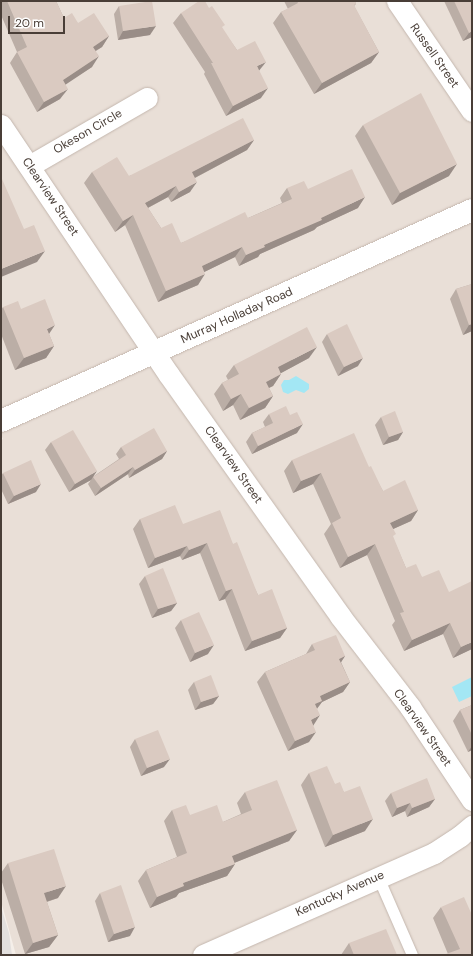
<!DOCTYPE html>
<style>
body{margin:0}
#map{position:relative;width:473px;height:956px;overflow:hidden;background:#f5efe9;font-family:"DM Sans",sans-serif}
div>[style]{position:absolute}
.residential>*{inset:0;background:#e9dfd7}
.parking>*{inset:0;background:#e3e0de}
.water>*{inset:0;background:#a3e7f4}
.roads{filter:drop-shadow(0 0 1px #c4b7ae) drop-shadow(0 0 1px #c4b7ae)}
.service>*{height:11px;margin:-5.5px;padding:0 5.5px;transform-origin:5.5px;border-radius:5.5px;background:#fff}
.minor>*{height:21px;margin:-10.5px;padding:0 10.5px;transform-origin:10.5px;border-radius:10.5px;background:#fff}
.tertiary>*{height:22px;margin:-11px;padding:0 11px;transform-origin:11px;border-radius:11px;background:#fff}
.wall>*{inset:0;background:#bbaea6}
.shaded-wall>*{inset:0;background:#998d87}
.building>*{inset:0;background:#dacac1}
span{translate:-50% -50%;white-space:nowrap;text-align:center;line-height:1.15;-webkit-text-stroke:3.5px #fff;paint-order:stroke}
.street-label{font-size:12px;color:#493e37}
.frame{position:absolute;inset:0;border:2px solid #493e37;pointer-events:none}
.scale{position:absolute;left:8px;top:16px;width:57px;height:18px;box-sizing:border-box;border:2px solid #493e37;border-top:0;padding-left:5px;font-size:12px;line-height:14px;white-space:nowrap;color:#493e37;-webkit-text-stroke:3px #fff;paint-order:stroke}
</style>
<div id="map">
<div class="residential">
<div style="clip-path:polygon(1px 1px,472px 1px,472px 955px,16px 955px,1px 901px,1px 440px,3px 439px,1px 435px)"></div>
</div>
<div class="parking">
<div style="clip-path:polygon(1px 907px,9px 933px,12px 955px,1px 955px)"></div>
</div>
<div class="water">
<div style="clip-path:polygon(296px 376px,309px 384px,309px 389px,304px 393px,296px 390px,288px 394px,283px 392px,281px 385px,284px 380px,289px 380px)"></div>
<div style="clip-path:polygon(472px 677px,472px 696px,459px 702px,452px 687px)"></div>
</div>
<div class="roads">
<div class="service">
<div style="left:378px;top:877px;width:85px;rotate:66.4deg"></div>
</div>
<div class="minor">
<div style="left:397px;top:1px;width:133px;rotate:55.7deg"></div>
<div style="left:1px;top:125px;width:301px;rotate:56.1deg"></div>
<div style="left:169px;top:375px;width:296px;rotate:54.6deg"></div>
<div style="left:340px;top:616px;width:115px;rotate:52.4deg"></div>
<div style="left:410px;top:707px;width:112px;rotate:56.3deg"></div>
<div style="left:29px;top:166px;width:136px;rotate:-30deg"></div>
<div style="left:203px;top:955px;width:253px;rotate:-23.8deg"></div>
<div style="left:434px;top:853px;width:31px;rotate:-33deg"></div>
<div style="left:460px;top:836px;width:16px;rotate:-40deg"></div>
</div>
<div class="tertiary">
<div style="left:1px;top:421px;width:516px;rotate:-24.13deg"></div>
</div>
</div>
<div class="wall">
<div style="clip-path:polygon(1px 1px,56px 1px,64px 18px,78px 23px,109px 36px,102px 47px,96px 51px,92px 67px,65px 84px,60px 99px,37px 112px,10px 63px,17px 52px,1px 15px)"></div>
<div style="clip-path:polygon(284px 1px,355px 1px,356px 4px,354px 6px,379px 52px,371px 63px,314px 94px,273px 23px,281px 12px,288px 9px)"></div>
<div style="clip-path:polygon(444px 1px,472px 1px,472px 37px,463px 41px)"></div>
<div style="clip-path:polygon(119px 6px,150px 35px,118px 40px,114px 14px)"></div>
<div style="clip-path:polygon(181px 13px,222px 29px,237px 50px,259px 71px,261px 98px,226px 116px,204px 74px,205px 72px,173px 23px)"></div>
<div style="clip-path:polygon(363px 125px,449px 176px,392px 205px,355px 136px)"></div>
<div style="clip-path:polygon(254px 140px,247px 150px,195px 178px,190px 192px,171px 202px,168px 197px,148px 208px,161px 228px,181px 243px,248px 218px,282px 203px,280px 198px,287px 188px,308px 189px,358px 208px,317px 227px,314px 230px,260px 254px,258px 257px,239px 266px,235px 257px,204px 272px,198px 285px,158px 302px,125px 225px,115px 232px,84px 183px,92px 172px,129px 176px)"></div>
<div style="clip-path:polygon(472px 284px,472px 331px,463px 335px,450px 299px,456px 289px)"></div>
<div style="clip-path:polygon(3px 307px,21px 309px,49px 334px,54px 346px,46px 358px,15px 370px,1px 334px,1px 310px)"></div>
<div style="clip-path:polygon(327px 334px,358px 366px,338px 376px,322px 342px)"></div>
<div style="clip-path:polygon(309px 358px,281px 373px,281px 374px,273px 386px,269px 388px,273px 396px,265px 408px,240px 420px,233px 405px,223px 411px,214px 394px,222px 383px,228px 380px,226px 376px,234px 365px)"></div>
<div style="clip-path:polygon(269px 414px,297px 433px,252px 454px,246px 442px,252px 433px,265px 427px,263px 422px)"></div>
<div style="clip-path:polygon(381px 417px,403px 432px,398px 440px,383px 445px,375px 425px)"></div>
<div style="clip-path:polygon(51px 442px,94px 476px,119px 459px,116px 454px,121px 447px,167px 451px,162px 459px,129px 478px,128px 474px,95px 496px,88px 484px,91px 480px,69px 492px,45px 450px)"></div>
<div style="clip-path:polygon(292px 460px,369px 467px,383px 491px,418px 510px,411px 521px,393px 529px,393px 538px,406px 568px,422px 577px,472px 649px,453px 658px,443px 634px,404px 651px,392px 625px,395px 621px,367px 555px,340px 568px,324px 534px,331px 524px,313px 484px,293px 493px,284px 471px)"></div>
<div style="clip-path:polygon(3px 473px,36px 492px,8px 504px,1px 489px,1px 476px)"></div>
<div style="clip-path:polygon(140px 519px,183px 524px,233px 544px,258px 595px,287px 628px,280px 638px,245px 651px,225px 599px,219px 601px,200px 553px,182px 560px,180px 556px,148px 568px,133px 529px)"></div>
<div style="clip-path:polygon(145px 576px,177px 603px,171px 611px,152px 618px,139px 584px)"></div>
<div style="clip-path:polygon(181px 620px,208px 654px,190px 662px,175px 628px)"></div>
<div style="clip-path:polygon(312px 644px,345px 656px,341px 662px,350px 682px,343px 692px,322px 702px,317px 709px,309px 742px,288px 751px,257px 682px,265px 672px,306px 654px)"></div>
<div style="clip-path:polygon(194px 682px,219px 696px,213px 704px,195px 710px,188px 690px)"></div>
<div style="clip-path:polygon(472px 705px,472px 750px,468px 752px,453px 721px,460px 710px)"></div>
<div style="clip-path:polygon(135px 739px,164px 767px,141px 776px,130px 747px)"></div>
<div style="clip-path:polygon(309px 773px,335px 784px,344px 792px,365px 831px,325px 847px,301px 785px)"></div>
<div style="clip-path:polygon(245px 792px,297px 830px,289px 841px,234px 863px,235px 864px,227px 876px,179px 893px,176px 897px,150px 908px,138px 881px,146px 870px,177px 857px,164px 821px,172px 810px,190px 815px,223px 822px,241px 814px,237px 803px)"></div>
<div style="clip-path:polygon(391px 793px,435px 799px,429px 807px,407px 817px,405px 811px,392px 817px,385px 801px)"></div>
<div style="clip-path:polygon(8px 863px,58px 898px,47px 902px,58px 935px,49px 947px,25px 954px,1px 879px,1px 873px)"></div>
<div style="clip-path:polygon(100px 893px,130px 936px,108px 942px,95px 901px)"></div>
<div style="clip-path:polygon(441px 907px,472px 955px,446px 955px,448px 954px,433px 918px)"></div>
<div style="clip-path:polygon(349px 943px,397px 955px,341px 955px)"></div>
</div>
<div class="shaded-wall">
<div style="clip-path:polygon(156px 26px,150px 35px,118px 40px,123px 31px)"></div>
<div style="clip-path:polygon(472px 31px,472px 37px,463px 41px,469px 33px)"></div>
<div style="clip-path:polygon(109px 36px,102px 47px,85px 57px,93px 47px)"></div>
<div style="clip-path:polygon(379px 52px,371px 63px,314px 94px,322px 83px)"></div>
<div style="clip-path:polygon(99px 56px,92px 67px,56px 91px,63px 80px)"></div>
<div style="clip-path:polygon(266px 62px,258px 72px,257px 66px)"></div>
<div style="clip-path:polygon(268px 88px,261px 98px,226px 116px,233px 106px)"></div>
<div style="clip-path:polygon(68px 89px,60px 99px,37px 112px,44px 102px)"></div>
<div style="clip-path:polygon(254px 140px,247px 150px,185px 183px,192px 172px)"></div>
<div style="clip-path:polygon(457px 164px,449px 176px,392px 205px,400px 193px)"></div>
<div style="clip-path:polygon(197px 182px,190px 192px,171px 202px,179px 192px)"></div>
<div style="clip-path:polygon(176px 186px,168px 197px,138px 213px,145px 203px)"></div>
<div style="clip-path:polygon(365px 197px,358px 208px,317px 227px,314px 230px,260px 254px,258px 257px,239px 266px,246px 255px,264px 245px)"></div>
<div style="clip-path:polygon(133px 215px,125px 225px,115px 232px,123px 221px)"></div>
<div style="clip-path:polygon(242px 247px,235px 257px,194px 277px,202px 266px)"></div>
<div style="clip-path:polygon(45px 251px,37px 262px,1px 277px,1px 269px)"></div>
<div style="clip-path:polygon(205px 274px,198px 285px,158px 302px,166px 291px)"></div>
<div style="clip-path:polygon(472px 324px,472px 331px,463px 335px,469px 325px)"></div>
<div style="clip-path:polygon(55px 325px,47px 337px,47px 329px)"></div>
<div style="clip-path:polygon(54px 346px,46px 358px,15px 370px,24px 358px)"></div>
<div style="clip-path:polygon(317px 347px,309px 358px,270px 379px,278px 367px)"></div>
<div style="clip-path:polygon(363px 358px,358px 366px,338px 376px,344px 367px)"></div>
<div style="clip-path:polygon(281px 374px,273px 386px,258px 393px,266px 382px)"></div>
<div style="clip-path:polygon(241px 394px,233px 405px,223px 411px,231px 399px)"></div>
<div style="clip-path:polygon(273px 396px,265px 408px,240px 420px,249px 408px)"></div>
<div style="clip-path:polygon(303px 424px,297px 433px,252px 454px,258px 446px)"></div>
<div style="clip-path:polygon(403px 432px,398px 440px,383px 445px,389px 437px)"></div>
<div style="clip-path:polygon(167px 451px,162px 459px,129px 478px,135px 470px)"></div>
<div style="clip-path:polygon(133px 467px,128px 474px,95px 496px,101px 488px)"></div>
<div style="clip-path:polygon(97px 471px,91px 480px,69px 492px,75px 484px)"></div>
<div style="clip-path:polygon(321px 473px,313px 484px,293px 493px,301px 481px)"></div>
<div style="clip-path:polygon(41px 484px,36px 492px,8px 504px,14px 496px)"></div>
<div style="clip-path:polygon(418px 510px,411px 521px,382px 534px,390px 523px)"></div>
<div style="clip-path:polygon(207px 543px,200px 553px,182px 560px,189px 550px)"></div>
<div style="clip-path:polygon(375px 544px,367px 555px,340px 568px,348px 557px)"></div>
<div style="clip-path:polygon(187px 546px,180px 556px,148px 568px,155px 558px)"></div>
<div style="clip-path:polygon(232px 589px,225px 599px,219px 601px,226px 591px)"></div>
<div style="clip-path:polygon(177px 603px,171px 611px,152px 618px,158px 609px)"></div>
<div style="clip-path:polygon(450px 623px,443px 634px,404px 651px,412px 640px)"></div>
<div style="clip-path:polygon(287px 628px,280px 638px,245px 651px,252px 641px)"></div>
<div style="clip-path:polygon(472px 642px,472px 649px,453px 658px,461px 647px)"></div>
<div style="clip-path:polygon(214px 645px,208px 654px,190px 662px,195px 653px)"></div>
<div style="clip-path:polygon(345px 656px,338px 667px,339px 659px)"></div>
<div style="clip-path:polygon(350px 682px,343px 692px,322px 702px,315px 711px,307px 714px,320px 696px)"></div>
<div style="clip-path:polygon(219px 696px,213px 704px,195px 710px,201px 702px)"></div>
<div style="clip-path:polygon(320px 715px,313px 726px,311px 720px)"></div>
<div style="clip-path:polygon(316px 732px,309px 742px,288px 751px,295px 741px)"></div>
<div style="clip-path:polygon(472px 746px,472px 750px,468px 752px)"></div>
<div style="clip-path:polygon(170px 759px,164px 767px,141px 776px,147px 768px)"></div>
<div style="clip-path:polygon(435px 799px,429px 807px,407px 817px,412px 808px)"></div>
<div style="clip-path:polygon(410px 803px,405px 811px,392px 817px,397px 808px)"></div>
<div style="clip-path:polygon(373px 819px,365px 831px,325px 847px,333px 835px)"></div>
<div style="clip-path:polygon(297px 830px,289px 841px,224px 867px,232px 856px)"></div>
<div style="clip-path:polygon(235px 864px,227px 876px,179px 893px,176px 897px,150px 908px,157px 897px,183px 883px)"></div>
<div style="clip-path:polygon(66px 886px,58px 898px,36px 905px,44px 893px)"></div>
<div style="clip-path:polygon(135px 927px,130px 936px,108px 942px,114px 934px)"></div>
<div style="clip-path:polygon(58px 935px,49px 947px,25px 954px,33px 943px)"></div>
</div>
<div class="building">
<div style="clip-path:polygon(7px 1px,56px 1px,64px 18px,72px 13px,78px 23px,94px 13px,109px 36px,93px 47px,99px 56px,63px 80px,68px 89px,44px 102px,17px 52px,27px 47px)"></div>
<div style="clip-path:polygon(152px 1px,156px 26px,123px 31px,119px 6px)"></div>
<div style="clip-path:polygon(199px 1px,205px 1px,209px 8px,212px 6px,225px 25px,222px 27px,237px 50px,255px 41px,266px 62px,257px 66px,268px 88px,233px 106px,211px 63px,213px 63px,181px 13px)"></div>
<div style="clip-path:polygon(297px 1px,355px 1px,356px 4px,354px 5px,379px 52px,322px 83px,281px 12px,298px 3px)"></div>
<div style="clip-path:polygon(454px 1px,472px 1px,472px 31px,469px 33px)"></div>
<div style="clip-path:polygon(421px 93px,457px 164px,400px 193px,363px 125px)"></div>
<div style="clip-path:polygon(243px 118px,254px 140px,192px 172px,197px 182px,179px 192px,176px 186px,145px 203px,161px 228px,172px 223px,181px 243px,245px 212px,248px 218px,292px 199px,287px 188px,304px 181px,308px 189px,352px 169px,365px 197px,321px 218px,322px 220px,264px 245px,265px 247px,246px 255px,242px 247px,202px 266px,205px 274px,166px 291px,133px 215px,123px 221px,92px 172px,117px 157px,129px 176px)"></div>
<div style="clip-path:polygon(1px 179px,2px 179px,24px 229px,34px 225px,45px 251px,1px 269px)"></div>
<div style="clip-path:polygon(472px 284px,472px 324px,469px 325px,456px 289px)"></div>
<div style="clip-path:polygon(45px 299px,55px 325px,47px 329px,54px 346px,24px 358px,3px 307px,18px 301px,21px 309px)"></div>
<div style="clip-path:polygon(347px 324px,363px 358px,344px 367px,327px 334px)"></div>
<div style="clip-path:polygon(307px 327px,317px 347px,278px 367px,281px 374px,266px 382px,273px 396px,249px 408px,241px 394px,231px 399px,222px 383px,239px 374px,234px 365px)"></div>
<div style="clip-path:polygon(286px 406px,290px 415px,297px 412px,303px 424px,258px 446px,252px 433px,273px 423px,269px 414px)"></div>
<div style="clip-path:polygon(395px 411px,403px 432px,389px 437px,381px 417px)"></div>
<div style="clip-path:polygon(154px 428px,167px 451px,135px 470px,133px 467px,101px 488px,93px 477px,126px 455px,121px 447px)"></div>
<div style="clip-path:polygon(73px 430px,97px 471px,75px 484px,51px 442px)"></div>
<div style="clip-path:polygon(354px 433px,369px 467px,371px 466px,383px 491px,405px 480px,418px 510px,390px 523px,396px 534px,393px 536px,406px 568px,416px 564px,422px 577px,439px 570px,449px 592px,472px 581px,472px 642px,461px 647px,450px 623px,412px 640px,400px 613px,404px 612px,375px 544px,348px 557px,332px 523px,341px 518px,321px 473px,301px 481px,292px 460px)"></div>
<div style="clip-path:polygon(31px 460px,41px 484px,14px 496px,3px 473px)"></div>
<div style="clip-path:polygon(175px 505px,183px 524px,220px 510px,233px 544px,237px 542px,258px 595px,272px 589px,287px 628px,252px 641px,232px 589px,226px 591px,207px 543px,189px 550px,187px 546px,155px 558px,140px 519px)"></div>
<div style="clip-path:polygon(163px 568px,177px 603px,158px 609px,145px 576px)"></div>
<div style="clip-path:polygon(199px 612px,214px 645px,195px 653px,181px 620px)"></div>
<div style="clip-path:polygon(336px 635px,345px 656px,339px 659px,350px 682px,320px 696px,322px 701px,315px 704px,320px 715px,311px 720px,316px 732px,295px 741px,265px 672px,315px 650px,312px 644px)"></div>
<div style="clip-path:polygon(211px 675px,219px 696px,201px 702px,194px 682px)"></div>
<div style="clip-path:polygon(472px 705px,472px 735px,460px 710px)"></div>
<div style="clip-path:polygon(158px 730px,170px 759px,147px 768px,135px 739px)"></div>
<div style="clip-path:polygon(327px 766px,335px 784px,340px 782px,344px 792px,360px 786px,373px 819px,333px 835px,309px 773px)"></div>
<div style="clip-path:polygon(427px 778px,435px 799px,412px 808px,410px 803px,397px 808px,391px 793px)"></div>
<div style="clip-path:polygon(277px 780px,297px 830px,232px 856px,235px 864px,183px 883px,184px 886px,157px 897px,146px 870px,187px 853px,172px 810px,186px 805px,190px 815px,217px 805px,223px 822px,252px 810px,245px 792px)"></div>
<div style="clip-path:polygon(54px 849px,66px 886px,44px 893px,58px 935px,33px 943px,8px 863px)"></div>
<div style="clip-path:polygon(121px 885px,135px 927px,114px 934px,100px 893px)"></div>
<div style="clip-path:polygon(464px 897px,472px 915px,472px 955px,446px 955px,446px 954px,460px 949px,441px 907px)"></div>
<div style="clip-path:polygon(386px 929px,397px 955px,354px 955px,349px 943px)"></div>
</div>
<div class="street-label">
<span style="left:434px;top:56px;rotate:55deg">Russell Street</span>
<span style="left:88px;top:132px;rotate:-30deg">Okeson Circle</span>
<span style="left:50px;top:197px;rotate:56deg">Clearview Street</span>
<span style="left:237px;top:316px;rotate:-24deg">Murray Holladay Road</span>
<span style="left:233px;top:465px;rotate:55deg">Clearview Street</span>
<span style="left:422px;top:728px;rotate:55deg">Clearview Street</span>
<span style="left:340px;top:894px;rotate:-24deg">Kentucky Avenue</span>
</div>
<div class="frame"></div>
<div class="scale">20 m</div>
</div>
